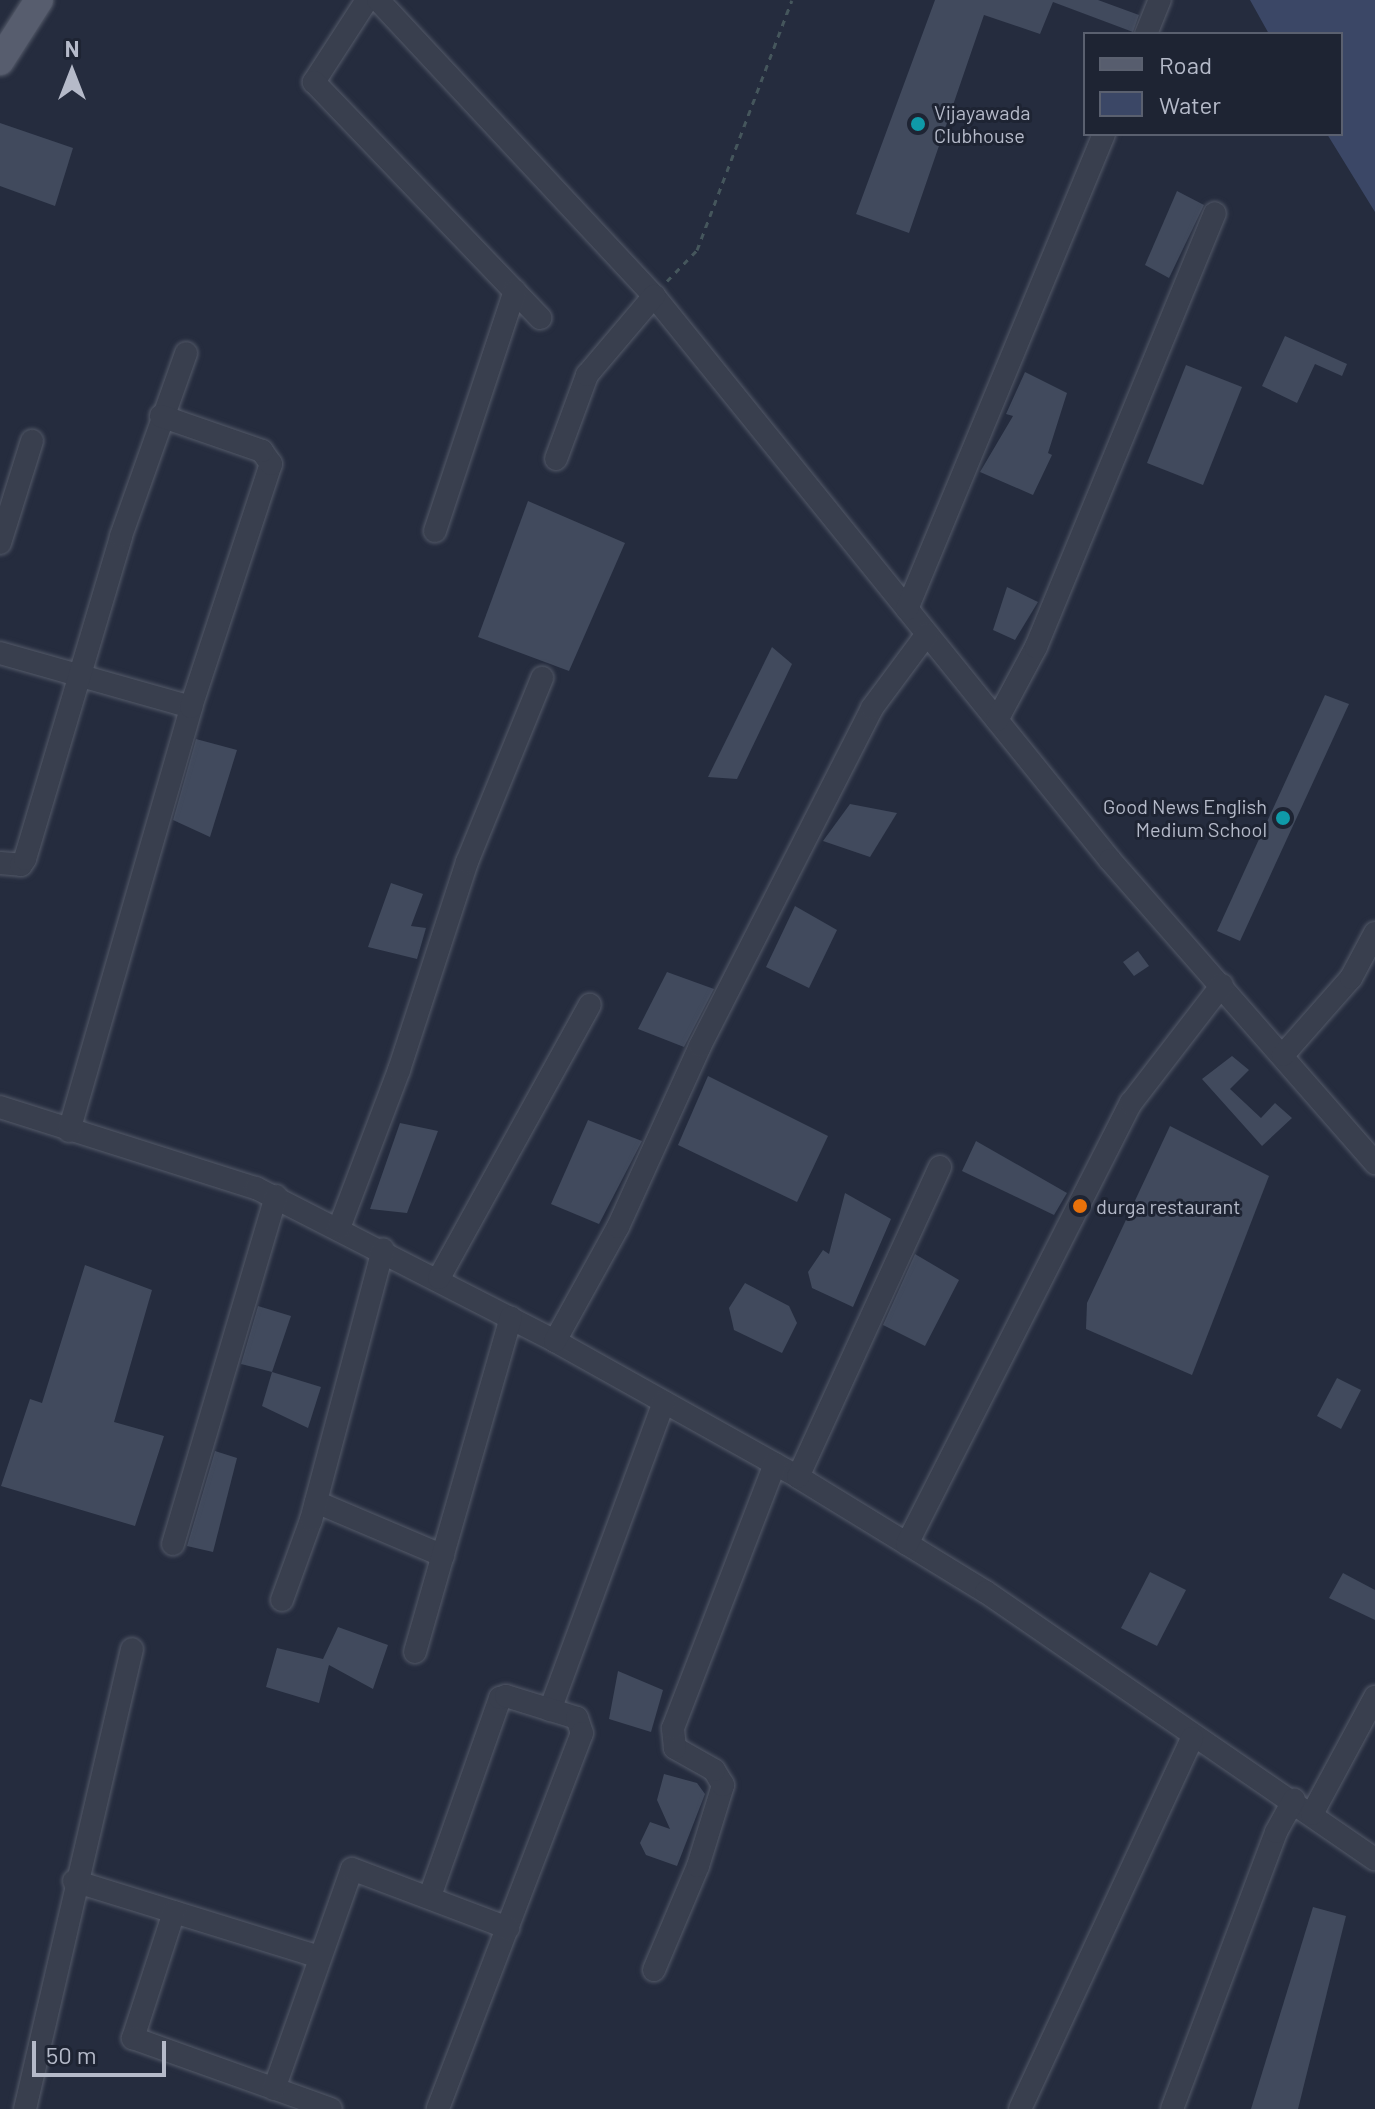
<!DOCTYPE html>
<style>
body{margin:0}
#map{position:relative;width:1375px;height:2109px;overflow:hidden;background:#252c3e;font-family:Barlow,sans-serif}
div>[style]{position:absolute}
.water>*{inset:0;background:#3b4766}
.building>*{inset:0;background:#414a5d}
.path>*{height:3px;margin-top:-1.5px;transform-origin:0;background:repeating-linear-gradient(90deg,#45565c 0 6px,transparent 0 12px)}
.roads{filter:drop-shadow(0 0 2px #545a69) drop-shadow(0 0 2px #545a69)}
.minor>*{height:22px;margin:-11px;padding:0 11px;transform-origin:11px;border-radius:11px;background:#393f4e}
.major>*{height:28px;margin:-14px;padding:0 14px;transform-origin:14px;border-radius:14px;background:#575d6e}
.dots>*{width:22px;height:22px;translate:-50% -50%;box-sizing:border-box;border:4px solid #1e2433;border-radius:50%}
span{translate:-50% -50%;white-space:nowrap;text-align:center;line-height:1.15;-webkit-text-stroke:6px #1e2433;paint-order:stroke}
.poi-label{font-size:20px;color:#b5bac9}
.left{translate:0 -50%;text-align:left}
.right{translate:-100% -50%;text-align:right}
.legend{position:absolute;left:1083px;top:32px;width:260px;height:104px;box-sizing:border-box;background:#1e2433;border:2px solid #5a606f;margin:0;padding:10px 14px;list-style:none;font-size:24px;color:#b5bac9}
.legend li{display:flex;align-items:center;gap:16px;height:40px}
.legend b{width:40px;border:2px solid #5a606f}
.north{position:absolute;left:32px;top:32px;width:80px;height:80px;-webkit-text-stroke:6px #1e2433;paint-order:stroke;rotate:0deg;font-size:22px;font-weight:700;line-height:32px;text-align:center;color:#b5bac9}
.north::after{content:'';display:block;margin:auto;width:28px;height:36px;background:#b5bac9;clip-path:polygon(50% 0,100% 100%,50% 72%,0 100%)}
.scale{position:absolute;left:32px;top:2041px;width:134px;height:36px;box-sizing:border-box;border:4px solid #b5bac9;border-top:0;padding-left:10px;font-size:24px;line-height:28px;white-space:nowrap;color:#b5bac9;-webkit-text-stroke:6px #1e2433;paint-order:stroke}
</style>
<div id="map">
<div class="water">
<div style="clip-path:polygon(1250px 0,1375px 0,1375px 212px,1327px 134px,1341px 134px,1341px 34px,1269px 34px)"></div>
</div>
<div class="building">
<div style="clip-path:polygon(935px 0,1098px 0,1139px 15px,1133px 32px,1053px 2px,1040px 34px,984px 15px,909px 233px,856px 214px)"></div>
<div style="clip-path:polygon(0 123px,73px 148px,55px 206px,0 186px)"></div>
<div style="clip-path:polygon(1177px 191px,1204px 205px,1169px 278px,1145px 265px)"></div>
<div style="clip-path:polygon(1285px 336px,1347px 364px,1342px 376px,1315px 364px,1297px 403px,1262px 386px)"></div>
<div style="clip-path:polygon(1186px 365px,1242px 387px,1203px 485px,1147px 463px)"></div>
<div style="clip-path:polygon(1025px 372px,1067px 393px,1048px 453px,1052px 455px,1033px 495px,980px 472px,1013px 416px,1006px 414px)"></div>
<div style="clip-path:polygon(528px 501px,625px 543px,569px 671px,478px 637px)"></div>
<div style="clip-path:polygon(1007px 587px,1038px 602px,1015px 640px,993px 630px)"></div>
<div style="clip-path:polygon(772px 647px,792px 664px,737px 779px,708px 777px)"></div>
<div style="clip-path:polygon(1325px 695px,1349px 704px,1240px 941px,1217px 931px)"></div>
<div style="clip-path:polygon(196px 739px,237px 750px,210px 837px,173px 820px)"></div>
<div style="clip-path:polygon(850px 804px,897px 813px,870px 857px,823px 841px)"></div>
<div style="clip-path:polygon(391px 883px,423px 894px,411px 926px,426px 928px,417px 959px,368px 947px)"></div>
<div style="clip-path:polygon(795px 906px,837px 930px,809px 988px,766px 967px)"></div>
<div style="clip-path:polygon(1138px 951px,1149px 966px,1134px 976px,1123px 962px)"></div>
<div style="clip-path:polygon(667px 972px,714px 989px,684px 1047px,638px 1029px)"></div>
<div style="clip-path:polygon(1232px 1056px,1249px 1070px,1230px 1089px,1261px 1118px,1275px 1103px,1292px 1118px,1262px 1146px,1202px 1079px)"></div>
<div style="clip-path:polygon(708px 1076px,828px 1136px,797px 1202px,678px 1145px)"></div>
<div style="clip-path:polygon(588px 1120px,642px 1141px,599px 1224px,551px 1204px)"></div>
<div style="clip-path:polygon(400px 1123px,438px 1131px,407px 1213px,370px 1209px)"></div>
<div style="clip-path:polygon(1170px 1126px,1269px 1176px,1192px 1375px,1086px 1329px,1087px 1303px)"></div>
<div style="clip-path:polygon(976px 1141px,1067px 1193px,1054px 1215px,962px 1171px)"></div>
<div style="clip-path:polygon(845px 1193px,891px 1219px,853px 1307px,812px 1288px,808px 1272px,823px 1250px,829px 1254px)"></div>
<div style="clip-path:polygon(915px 1254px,959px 1280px,925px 1346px,883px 1325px)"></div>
<div style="clip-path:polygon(85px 1265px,152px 1290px,114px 1422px,164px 1436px,135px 1526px,1px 1486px,30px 1399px,42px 1403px)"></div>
<div style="clip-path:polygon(745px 1283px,789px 1306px,797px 1323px,782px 1353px,734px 1330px,729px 1308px)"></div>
<div style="clip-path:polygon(258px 1306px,291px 1316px,272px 1372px,241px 1364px)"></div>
<div style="clip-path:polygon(272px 1372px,321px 1387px,308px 1428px,262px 1406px)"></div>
<div style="clip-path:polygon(1337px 1378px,1361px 1390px,1341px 1429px,1317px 1416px)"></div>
<div style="clip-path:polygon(215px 1451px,237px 1458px,213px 1552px,187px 1546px)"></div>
<div style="clip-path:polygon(1150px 1572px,1186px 1590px,1157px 1646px,1121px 1628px)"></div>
<div style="clip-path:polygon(1343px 1573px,1375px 1590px,1375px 1620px,1329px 1598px)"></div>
<div style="clip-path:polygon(338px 1627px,388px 1645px,373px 1689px,329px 1665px,319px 1703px,266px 1687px,277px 1648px,323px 1659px)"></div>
<div style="clip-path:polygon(618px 1671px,663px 1690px,651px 1732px,609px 1719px)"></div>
<div style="clip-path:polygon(664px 1774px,697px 1783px,705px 1794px,677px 1866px,646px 1855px,640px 1843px,650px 1822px,670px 1829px,657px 1800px)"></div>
<div style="clip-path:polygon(1313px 1907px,1346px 1916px,1298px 2109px,1251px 2109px)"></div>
</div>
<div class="path">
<div style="left:667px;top:281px;width:43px;rotate:-45.9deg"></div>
<div style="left:697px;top:250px;width:267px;rotate:-69.2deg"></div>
</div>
<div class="roads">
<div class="minor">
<div style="left:367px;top:0;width:98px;rotate:122.9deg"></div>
<div style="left:314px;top:82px;width:327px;rotate:46.2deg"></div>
<div style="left:378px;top:0;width:405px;rotate:47deg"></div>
<div style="left:654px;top:296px;width:725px;rotate:51.04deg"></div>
<div style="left:1110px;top:860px;width:403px;rotate:48.8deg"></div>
<div style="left:1146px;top:34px;width:37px;rotate:-68deg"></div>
<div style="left:556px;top:459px;width:90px;rotate:-69.7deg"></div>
<div style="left:587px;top:375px;width:104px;rotate:-49.7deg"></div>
<div style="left:435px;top:531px;width:253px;rotate:-71.6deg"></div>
<div style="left:0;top:543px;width:107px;rotate:-72.6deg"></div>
<div style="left:907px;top:609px;width:514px;rotate:-67.47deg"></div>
<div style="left:0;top:653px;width:198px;rotate:15.8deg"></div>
<div style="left:997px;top:720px;width:83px;rotate:-61.9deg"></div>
<div style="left:1036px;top:647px;width:469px;rotate:-67.6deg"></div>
<div style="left:0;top:863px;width:21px;rotate:5deg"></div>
<div style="left:21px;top:865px;width:7px;rotate:-56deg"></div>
<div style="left:25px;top:859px;width:337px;rotate:-73.4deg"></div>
<div style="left:121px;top:536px;width:194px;rotate:-70.4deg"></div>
<div style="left:1283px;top:1055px;width:103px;rotate:-48.6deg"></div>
<div style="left:1351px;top:978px;width:51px;rotate:-61.9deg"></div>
<div style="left:0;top:1107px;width:269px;rotate:17.6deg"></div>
<div style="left:256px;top:1188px;width:336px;rotate:27.1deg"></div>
<div style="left:555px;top:1341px;width:278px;rotate:29.2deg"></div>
<div style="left:798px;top:1477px;width:220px;rotate:31.5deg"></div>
<div style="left:986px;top:1592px;width:472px;rotate:34.5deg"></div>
<div style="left:69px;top:1131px;width:441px;rotate:-73.9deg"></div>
<div style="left:191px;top:707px;width:256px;rotate:-71.8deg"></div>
<div style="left:271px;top:464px;width:16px;rotate:-125deg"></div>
<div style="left:262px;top:451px;width:107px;rotate:-160.9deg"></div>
<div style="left:339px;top:1228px;width:169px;rotate:-69.2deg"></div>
<div style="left:399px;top:1070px;width:219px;rotate:-71.9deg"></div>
<div style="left:467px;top:862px;width:199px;rotate:-67.8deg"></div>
<div style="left:439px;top:1278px;width:312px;rotate:-61.1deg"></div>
<div style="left:555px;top:1341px;width:130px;rotate:-61.1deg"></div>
<div style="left:618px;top:1227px;width:199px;rotate:-65.6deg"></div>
<div style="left:700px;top:1046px;width:379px;rotate:-63deg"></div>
<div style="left:872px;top:708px;width:92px;rotate:-53.4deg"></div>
<div style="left:798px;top:1477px;width:341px;rotate:-65.4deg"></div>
<div style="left:316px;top:1502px;width:138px;rotate:23deg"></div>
<div style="left:173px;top:1544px;width:363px;rotate:-73.5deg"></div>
<div style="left:907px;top:1544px;width:495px;rotate:-63.1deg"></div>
<div style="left:1131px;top:1103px;width:149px;rotate:-52.4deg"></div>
<div style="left:282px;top:1600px;width:85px;rotate:-70.1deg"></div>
<div style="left:311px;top:1520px;width:280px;rotate:-75.1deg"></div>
<div style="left:415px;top:1652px;width:348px;rotate:-74deg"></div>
<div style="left:550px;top:1710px;width:328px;rotate:-69.7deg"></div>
<div style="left:1312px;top:1814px;width:133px;rotate:-61.7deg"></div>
<div style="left:74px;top:1881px;width:257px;rotate:17.2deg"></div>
<div style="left:430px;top:1896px;width:210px;rotate:-70.5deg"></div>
<div style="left:500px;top:1698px;width:6px;rotate:-18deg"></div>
<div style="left:506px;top:1696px;width:74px;rotate:17.2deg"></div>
<div style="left:577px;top:1718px;width:16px;rotate:72deg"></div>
<div style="left:582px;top:1733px;width:403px;rotate:111deg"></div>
<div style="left:174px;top:1912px;width:133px;rotate:108deg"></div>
<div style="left:133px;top:2038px;width:210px;rotate:19.7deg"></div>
<div style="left:654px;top:1970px;width:113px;rotate:-67.1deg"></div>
<div style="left:698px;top:1866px;width:85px;rotate:-72.8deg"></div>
<div style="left:723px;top:1785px;width:17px;rotate:-121deg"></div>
<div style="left:714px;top:1770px;width:45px;rotate:-150.6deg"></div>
<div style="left:675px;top:1748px;width:20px;rotate:-96deg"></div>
<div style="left:673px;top:1728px;width:283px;rotate:-68.9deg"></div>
<div style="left:274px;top:2089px;width:233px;rotate:-70.5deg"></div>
<div style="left:352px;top:1869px;width:167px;rotate:20.7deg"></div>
<div style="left:25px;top:2109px;width:472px;rotate:-76.9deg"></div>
<div style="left:1020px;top:2109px;width:409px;rotate:-65.1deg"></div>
<div style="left:1172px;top:2109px;width:296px;rotate:-69.4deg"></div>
<div style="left:1276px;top:1832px;width:37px;rotate:-61deg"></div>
</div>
<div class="major">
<div style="left:0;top:61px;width:72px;rotate:-57.4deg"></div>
</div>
</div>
<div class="dots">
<div style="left:918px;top:124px;background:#0f9aa8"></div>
<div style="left:1283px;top:818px;background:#0f9aa8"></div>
<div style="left:1080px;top:1206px;background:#e8710a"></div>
</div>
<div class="poi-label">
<span class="left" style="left:934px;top:124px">Vijayawada<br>Clubhouse</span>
<span class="right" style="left:1267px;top:818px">Good News English<br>Medium School</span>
<span class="left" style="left:1096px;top:1206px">durga restaurant</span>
</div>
<ul class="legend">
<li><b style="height:10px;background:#575d6e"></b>Road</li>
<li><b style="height:22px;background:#3b4766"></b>Water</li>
</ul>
<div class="north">N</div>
<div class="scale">50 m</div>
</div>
